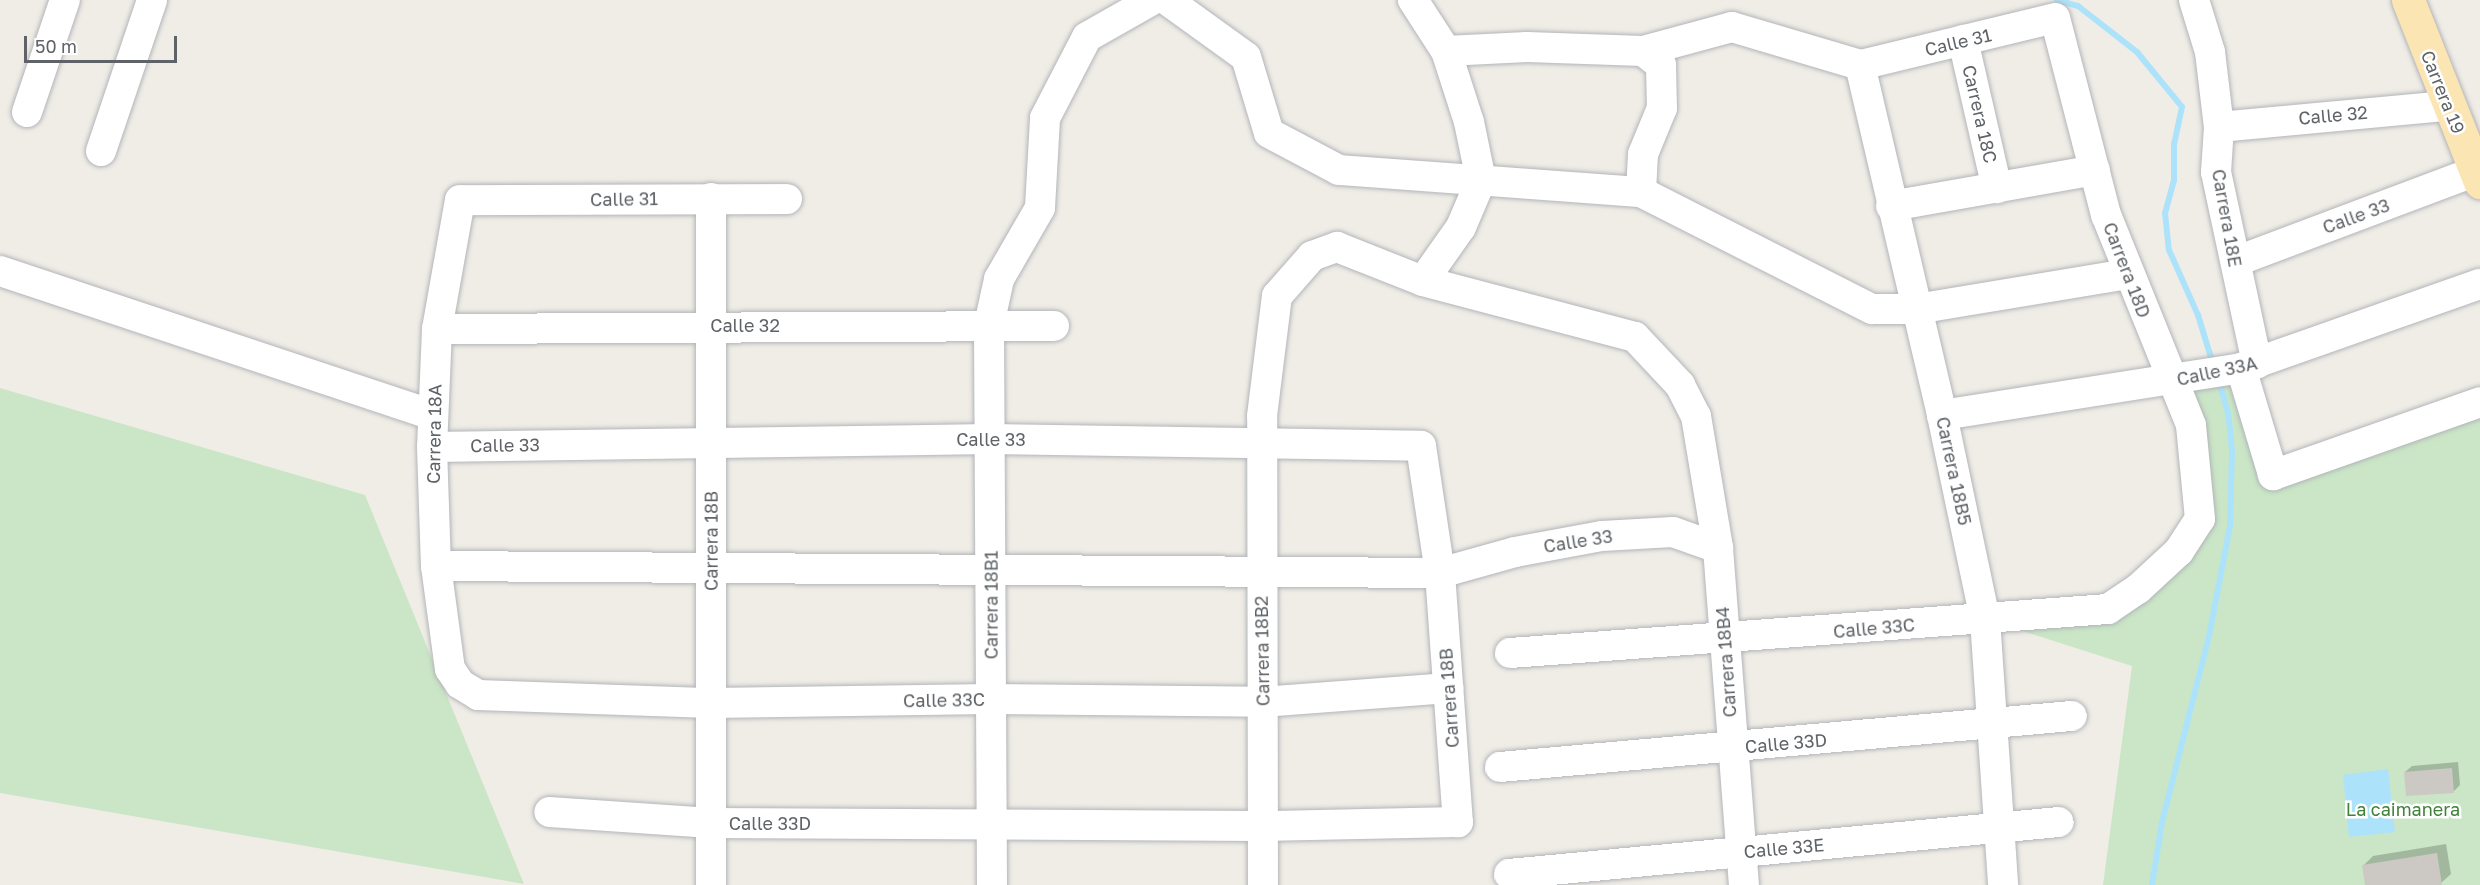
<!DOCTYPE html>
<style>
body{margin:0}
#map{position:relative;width:2480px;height:885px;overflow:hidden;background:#f0ede7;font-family:"Golos Text",sans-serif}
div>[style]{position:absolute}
.green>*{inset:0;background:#cae6c6}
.water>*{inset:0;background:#ade3fa}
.shadow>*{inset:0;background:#0003}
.stream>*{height:6px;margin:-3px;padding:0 3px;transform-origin:3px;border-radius:3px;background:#ade3fa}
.building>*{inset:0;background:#ccc8c4}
.roads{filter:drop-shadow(0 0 2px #b2b5b9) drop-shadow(0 0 2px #b2b5b9)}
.minor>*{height:30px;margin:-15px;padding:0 15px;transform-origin:15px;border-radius:15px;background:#fff}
.major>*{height:33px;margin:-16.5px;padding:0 16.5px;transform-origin:16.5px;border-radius:16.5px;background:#fbe5b2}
span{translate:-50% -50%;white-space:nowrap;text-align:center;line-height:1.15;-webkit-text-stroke:5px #fff;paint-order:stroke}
.street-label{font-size:18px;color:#5f6367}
.park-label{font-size:18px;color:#40823a}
.scale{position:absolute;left:24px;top:36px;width:153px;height:27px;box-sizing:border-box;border:3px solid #5f6367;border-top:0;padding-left:8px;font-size:18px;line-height:21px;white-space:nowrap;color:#5f6367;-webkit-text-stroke:4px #fff;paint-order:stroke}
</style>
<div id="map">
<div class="green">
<div style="clip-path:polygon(2241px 368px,2273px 475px,2480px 402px,2480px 885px,2103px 885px,2132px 666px,1985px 619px,2108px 609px,2200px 519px,2173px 381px)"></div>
<div style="clip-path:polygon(0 388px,365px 495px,524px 884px,0 793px)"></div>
</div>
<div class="water">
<div style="clip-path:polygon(2388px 769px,2395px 832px,2349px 837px,2343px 775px)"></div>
</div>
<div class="shadow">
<div style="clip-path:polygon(2458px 762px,2460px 785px,2454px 791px,2405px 772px,2412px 766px)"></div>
<div style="clip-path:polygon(2446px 844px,2451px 874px,2441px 883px,2366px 885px,2363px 866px,2373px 856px)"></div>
</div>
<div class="stream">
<div style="left:2057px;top:0;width:22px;rotate:16deg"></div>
<div style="left:2078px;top:6px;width:75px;rotate:37.9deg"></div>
<div style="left:2137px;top:52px;width:71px;rotate:50.7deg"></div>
<div style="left:2182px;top:107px;width:38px;rotate:102deg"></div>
<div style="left:2174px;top:144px;width:36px;rotate:90deg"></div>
<div style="left:2174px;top:180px;width:34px;rotate:105deg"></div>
<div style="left:2165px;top:213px;width:37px;rotate:84deg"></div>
<div style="left:2169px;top:250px;width:71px;rotate:66deg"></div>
<div style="left:2198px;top:315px;width:51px;rotate:73deg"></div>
<div style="left:2152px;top:885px;width:64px;rotate:-81deg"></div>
<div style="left:2162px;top:822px;width:192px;rotate:-75.8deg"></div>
<div style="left:2209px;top:636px;width:112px;rotate:-79.2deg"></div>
<div style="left:2230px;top:526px;width:76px;rotate:-88.5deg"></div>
<div style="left:2232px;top:450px;width:37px;rotate:-96deg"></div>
<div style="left:2228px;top:413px;width:35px;rotate:-106deg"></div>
</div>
<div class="building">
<div style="clip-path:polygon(2452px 768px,2454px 793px,2406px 796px,2404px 772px)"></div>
<div style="clip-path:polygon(2437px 853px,2442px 885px,2365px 885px,2362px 865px)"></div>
</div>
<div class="roads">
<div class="minor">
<div style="left:1167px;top:0;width:97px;rotate:35.8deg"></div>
<div style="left:1246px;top:57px;width:79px;rotate:73.2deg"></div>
<div style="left:1269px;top:133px;width:79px;rotate:27.9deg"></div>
<div style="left:1339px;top:170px;width:303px;rotate:4.2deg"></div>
<div style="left:1641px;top:192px;width:259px;rotate:26.9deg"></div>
<div style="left:1872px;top:309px;width:44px"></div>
<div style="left:1916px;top:309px;width:214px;rotate:-9.4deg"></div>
<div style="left:2194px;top:0;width:54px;rotate:72.9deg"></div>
<div style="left:2210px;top:52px;width:76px;rotate:83.2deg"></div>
<div style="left:2219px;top:127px;width:45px;rotate:93.8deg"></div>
<div style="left:2216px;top:172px;width:196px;rotate:77.9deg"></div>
<div style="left:1963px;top:40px;width:152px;rotate:77.1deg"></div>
<div style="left:1446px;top:51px;width:81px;rotate:-2.8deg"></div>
<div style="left:1527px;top:47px;width:116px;rotate:2deg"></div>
<div style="left:1643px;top:51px;width:23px;rotate:38deg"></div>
<div style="left:1661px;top:65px;width:43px;rotate:88.7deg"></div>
<div style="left:1662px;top:108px;width:50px;rotate:112.4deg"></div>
<div style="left:1643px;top:154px;width:38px;rotate:93deg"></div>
<div style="left:1860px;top:65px;width:359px;rotate:76.8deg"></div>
<div style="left:1942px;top:415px;width:208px;rotate:78.1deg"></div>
<div style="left:1985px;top:619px;width:267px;rotate:86.1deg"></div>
<div style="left:27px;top:112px;width:118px;rotate:-71.3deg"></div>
<div style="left:2219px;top:127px;width:229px;rotate:-5.3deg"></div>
<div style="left:101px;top:151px;width:159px;rotate:-71.3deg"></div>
<div style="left:787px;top:199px;width:327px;rotate:179.8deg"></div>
<div style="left:460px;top:200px;width:131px;rotate:100.1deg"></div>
<div style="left:437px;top:329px;width:118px;rotate:92.4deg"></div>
<div style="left:432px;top:447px;width:119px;rotate:88.1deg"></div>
<div style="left:436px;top:566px;width:104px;rotate:82.3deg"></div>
<div style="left:450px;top:669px;width:18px;rotate:56deg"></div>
<div style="left:460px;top:684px;width:21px;rotate:31deg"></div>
<div style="left:478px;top:695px;width:233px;rotate:2deg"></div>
<div style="left:711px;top:703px;width:280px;rotate:-0.8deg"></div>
<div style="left:991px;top:699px;width:271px;rotate:0.6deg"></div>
<div style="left:1262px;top:702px;width:187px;rotate:-4.3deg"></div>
<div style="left:1891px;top:206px;width:207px;rotate:-10deg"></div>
<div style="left:2237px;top:261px;width:255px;rotate:-20.6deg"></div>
<div style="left:0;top:271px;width:456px;rotate:18.4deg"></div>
<div style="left:1423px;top:281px;width:219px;rotate:14.8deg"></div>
<div style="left:1635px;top:337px;width:66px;rotate:46.8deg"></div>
<div style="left:1680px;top:385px;width:35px;rotate:63deg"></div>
<div style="left:1696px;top:416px;width:134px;rotate:80.5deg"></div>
<div style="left:1718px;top:548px;width:338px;rotate:85.6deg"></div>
<div style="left:437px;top:329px;width:617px;rotate:-0.28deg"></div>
<div style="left:2241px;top:368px;width:112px;rotate:73.3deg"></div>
<div style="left:2273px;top:475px;width:219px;rotate:-19.4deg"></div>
<div style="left:1942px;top:415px;width:303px;rotate:-8.9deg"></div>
<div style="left:2241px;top:368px;width:253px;rotate:-19.4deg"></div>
<div style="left:432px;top:447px;width:558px;rotate:-0.82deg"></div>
<div style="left:990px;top:439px;width:431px;rotate:0.9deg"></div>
<div style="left:1421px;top:446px;width:128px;rotate:81.5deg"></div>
<div style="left:1440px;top:573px;width:250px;rotate:85.9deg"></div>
<div style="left:1458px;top:822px;width:197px;rotate:178.8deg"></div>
<div style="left:1261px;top:826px;width:550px;rotate:-179.69deg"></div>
<div style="left:711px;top:823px;width:162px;rotate:-176.1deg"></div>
<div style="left:436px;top:566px;width:1004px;rotate:0.4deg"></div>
<div style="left:1440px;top:573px;width:78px;rotate:-15.6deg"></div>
<div style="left:1515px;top:552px;width:88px;rotate:-10.4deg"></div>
<div style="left:1602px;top:536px;width:71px;rotate:-3.2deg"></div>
<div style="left:1673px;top:532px;width:48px;rotate:19.6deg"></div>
<div style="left:1510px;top:653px;width:600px;rotate:-4.21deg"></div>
<div style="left:2108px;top:609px;width:36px;rotate:-34deg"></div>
<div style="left:2138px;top:589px;width:56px;rotate:-42.8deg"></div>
<div style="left:2179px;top:551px;width:38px;rotate:-57deg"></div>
<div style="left:2200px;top:519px;width:94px;rotate:-95.5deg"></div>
<div style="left:2191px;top:425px;width:227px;rotate:-112deg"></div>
<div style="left:2106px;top:215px;width:203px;rotate:-104.5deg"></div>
<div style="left:2055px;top:18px;width:201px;rotate:166.4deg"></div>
<div style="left:1860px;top:65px;width:134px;rotate:-163.5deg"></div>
<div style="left:1732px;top:27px;width:92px;rotate:164.9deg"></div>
<div style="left:1500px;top:767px;width:574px;rotate:-5.1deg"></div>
<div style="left:1509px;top:874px;width:552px;rotate:-5.4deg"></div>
<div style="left:711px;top:885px;width:687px;rotate:-90deg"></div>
<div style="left:992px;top:885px;width:560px;rotate:-90.31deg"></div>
<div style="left:989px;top:325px;width:47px;rotate:-77.7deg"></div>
<div style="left:999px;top:279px;width:82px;rotate:-60deg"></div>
<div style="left:1040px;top:208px;width:90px;rotate:-86.8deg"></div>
<div style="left:1045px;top:118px;width:91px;rotate:-62.6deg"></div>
<div style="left:1087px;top:37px;width:75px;rotate:-29.6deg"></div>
<div style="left:1263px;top:885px;width:469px;rotate:-90.1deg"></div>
<div style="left:1262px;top:416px;width:121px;rotate:-82.9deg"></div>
<div style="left:1277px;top:296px;width:53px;rotate:-48.8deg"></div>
<div style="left:1312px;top:256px;width:27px;rotate:-20deg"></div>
<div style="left:1337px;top:247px;width:92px;rotate:21.6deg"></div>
<div style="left:1423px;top:281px;width:66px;rotate:-54.9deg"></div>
<div style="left:1461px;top:227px;width:51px;rotate:-66.9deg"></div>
<div style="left:1481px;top:180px;width:59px;rotate:-101.7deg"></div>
<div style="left:1469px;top:122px;width:75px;rotate:-107.9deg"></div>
<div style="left:1446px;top:51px;width:61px;rotate:-122.9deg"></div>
</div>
<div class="major">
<div style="left:2408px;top:0;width:196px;rotate:68.4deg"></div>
</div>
</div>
<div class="street-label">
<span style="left:1958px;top:42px;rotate:-13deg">Calle 31</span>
<span style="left:2443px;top:92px;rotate:68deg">Carrera 19</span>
<span style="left:1980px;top:114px;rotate:77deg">Carrera 18C</span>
<span style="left:2333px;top:115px;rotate:-5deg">Calle 32</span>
<span style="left:624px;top:199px;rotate:-1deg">Calle 31</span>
<span style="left:2356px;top:216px;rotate:-20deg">Calle 33</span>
<span style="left:2227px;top:218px;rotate:80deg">Carrera 18E</span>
<span style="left:2127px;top:270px;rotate:69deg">Carrera 18D</span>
<span style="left:745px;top:325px">Calle 32</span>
<span style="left:2217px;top:371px;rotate:-12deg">Calle 33A</span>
<span style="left:434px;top:434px;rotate:-89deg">Carrera 18A</span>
<span style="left:991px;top:439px">Calle 33</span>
<span style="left:505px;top:445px;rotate:-1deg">Calle 33</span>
<span style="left:1954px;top:471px;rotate:78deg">Carrera 18B5</span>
<span style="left:711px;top:541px;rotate:-90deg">Carrera 18B</span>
<span style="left:1578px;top:541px;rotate:-9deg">Calle 33</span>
<span style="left:991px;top:605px;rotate:-90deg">Carrera 18B1</span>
<span style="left:1874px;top:628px;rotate:-5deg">Calle 33C</span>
<span style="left:1262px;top:651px;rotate:-91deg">Carrera 18B2</span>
<span style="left:1726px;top:662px;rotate:-94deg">Carrera 18B4</span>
<span style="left:1449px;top:698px;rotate:-94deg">Carrera 18B</span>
<span style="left:944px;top:700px;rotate:-1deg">Calle 33C</span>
<span style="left:1786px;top:743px;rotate:-5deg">Calle 33D</span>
<span style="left:770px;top:823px">Calle 33D</span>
<span style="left:1784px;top:848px;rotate:-5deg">Calle 33E</span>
</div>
<div class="park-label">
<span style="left:2403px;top:809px">La caimanera</span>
</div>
<div class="scale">50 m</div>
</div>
